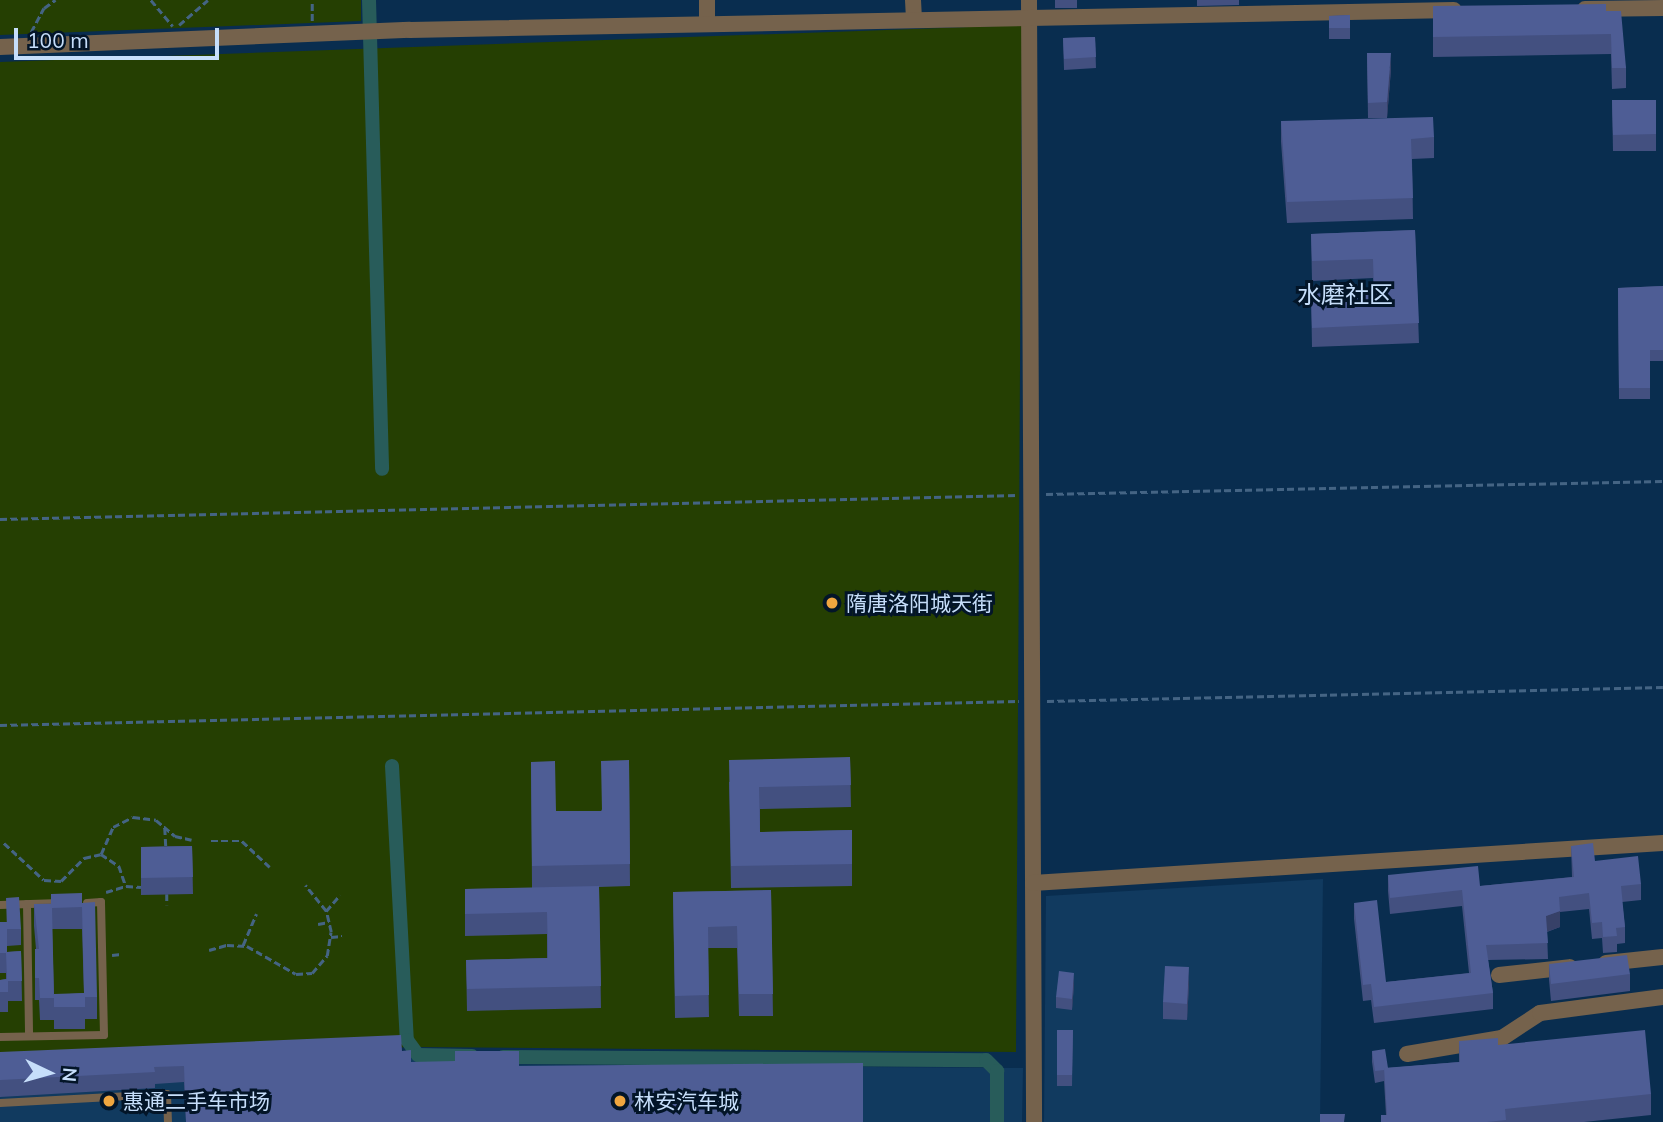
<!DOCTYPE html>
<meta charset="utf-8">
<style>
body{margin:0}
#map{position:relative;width:1663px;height:1122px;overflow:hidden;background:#092d4f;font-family:Mulish,"Noto Sans SC",sans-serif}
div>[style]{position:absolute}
.built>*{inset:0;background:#113a5f}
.green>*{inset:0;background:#253f02}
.canal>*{height:14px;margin:-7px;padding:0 7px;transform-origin:7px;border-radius:7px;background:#285c5a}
.path>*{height:2.5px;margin-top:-1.25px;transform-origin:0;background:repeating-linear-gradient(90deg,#446484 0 7px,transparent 0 10.5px)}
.service>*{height:8px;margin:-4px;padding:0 4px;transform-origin:4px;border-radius:4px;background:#75624c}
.minor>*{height:16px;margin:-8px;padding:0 8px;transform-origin:8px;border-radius:8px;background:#75624c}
.wall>*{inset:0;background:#435080}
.shaded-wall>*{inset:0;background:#374168}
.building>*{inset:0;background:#4e5d95}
.dots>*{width:19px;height:19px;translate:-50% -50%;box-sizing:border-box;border:4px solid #031528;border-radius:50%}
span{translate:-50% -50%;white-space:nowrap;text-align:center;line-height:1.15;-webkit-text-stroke:6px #031528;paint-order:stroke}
.poi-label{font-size:21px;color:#c6defa}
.left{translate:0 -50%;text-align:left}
.quarter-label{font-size:24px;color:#c6defa}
.north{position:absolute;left:14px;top:1038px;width:70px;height:70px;-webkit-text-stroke:5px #031528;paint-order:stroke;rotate:95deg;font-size:19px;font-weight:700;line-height:28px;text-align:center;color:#c6defa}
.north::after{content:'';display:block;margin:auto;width:24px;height:32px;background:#c6defa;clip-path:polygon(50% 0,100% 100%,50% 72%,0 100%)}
.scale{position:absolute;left:14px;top:28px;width:205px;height:32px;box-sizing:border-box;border:4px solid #c6defa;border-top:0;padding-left:9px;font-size:21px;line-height:24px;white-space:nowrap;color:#c6defa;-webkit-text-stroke:5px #031528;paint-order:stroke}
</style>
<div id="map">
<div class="built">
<div style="clip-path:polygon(1323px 879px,1320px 1122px,1044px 1122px,1046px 896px)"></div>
<div style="clip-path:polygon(401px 1051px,427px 1064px,1023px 1068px,1022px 1122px,0 1122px,0 1066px)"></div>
</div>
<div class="green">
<div style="clip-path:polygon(0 0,361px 0,361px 21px,0 35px)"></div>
<div style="clip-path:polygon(1022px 25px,1016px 1052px,414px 1047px,0 1062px,0 62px)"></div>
</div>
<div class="canal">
<div style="left:369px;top:0;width:469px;rotate:88.4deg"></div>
<div style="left:392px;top:766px;width:274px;rotate:86.9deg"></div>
<div style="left:407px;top:1040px;width:19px;rotate:54deg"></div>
<div style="left:418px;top:1055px;width:54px;rotate:1.1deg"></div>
<div style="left:503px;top:1057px;width:483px;rotate:0.4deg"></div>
<div style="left:986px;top:1060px;width:16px;rotate:45deg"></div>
<div style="left:997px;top:1071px;width:51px;rotate:90deg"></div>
</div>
<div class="path">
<div style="left:151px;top:0;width:34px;rotate:50deg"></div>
<div style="left:312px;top:21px;width:21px;rotate:-90deg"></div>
<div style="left:179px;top:25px;width:38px;rotate:-41deg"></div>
<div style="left:31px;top:32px;width:27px;rotate:-62deg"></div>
<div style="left:44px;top:8px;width:14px;rotate:-36deg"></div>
<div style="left:1046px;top:494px;width:617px;rotate:-1.21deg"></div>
<div style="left:0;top:519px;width:1018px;rotate:-1.35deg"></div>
<div style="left:1047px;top:701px;width:616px;rotate:-1.3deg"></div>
<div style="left:0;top:725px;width:1019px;rotate:-1.35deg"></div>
<div style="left:165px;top:828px;width:21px;rotate:87deg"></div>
<div style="left:211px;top:841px;width:31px"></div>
<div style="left:242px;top:841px;width:38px;rotate:43deg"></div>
<div style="left:4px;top:843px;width:54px;rotate:42.8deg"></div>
<div style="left:44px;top:880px;width:17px;rotate:3deg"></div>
<div style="left:61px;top:881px;width:33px;rotate:-45deg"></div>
<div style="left:84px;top:858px;width:17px;rotate:-13deg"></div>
<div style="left:101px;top:854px;width:22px;rotate:34deg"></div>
<div style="left:119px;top:866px;width:21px;rotate:71deg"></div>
<div style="left:126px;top:886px;width:15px;rotate:4deg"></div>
<div style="left:101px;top:854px;width:30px;rotate:-66deg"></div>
<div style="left:113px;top:827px;width:22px;rotate:-27deg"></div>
<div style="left:133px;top:817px;width:23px;rotate:7deg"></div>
<div style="left:156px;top:820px;width:25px;rotate:40deg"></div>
<div style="left:175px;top:836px;width:17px;rotate:13deg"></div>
<div style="left:106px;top:892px;width:21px;rotate:-17deg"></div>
<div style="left:167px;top:894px;width:11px;rotate:90deg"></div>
<div style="left:326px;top:911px;width:21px;rotate:-49deg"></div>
<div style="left:318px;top:924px;width:11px;rotate:-10deg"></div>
<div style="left:331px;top:937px;width:11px;rotate:-5deg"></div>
<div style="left:243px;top:945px;width:34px;rotate:-67deg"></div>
<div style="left:209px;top:950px;width:19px;rotate:-16deg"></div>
<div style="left:227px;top:945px;width:20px;rotate:3deg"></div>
<div style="left:247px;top:946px;width:56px;rotate:29.7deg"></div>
<div style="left:296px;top:974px;width:16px;rotate:-4deg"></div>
<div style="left:312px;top:973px;width:23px;rotate:-49deg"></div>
<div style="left:327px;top:956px;width:24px;rotate:-81deg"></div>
<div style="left:331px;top:932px;width:22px;rotate:-103deg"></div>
<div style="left:326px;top:911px;width:33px;rotate:-129deg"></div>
<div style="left:112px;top:955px;width:9px;rotate:-6deg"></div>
</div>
<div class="service">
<div style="left:27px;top:904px;width:132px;rotate:89.1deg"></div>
<div style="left:0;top:905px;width:60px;rotate:-1.9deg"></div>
<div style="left:0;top:1037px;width:104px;rotate:-1.1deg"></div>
<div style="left:104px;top:1035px;width:133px;rotate:-91.3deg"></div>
<div style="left:101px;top:902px;width:14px;rotate:176deg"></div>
<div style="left:0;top:1103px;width:167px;rotate:-3.1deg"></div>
<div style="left:167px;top:1094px;width:28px;rotate:88deg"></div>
</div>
<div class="minor">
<div style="left:913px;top:0;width:20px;rotate:87deg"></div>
<div style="left:1029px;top:0;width:1122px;rotate:89.74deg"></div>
<div style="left:1585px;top:9px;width:78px;rotate:-0.7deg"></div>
<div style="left:707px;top:24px;width:24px;rotate:-90deg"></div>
<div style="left:0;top:47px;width:410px;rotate:-2.4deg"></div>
<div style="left:410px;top:30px;width:1044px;rotate:-1.1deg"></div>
<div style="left:1033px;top:883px;width:631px;rotate:-3.63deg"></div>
<div style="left:1606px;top:963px;width:57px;rotate:-6deg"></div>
<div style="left:1499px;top:975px;width:71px;rotate:-6.4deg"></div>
<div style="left:1407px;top:1054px;width:96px;rotate:-9.6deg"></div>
<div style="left:1502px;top:1038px;width:45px;rotate:-33.3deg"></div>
<div style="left:1540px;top:1013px;width:124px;rotate:-7.4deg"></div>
</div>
<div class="wall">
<div style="clip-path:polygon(1055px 0,1077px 0,1077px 8px,1055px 8px)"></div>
<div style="clip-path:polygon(1197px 0,1239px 0,1239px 5px,1197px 6px)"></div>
<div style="clip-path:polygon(1433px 6px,1606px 11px,1626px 68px,1626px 88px,1612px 89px,1611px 54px,1433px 57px)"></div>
<div style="clip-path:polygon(1350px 15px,1350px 39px,1329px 39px,1329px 16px)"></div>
<div style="clip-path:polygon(1095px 37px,1096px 68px,1064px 70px,1063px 38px)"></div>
<div style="clip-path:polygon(1367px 53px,1391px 69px,1387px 118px,1368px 118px)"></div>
<div style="clip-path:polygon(1612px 100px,1656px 100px,1656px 151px,1613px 151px)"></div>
<div style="clip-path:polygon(1281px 121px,1434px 137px,1434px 158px,1412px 159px,1413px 219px,1287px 223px,1281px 142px)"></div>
<div style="clip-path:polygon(1415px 230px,1419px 343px,1312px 347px,1311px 294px,1374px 291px,1373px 278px,1312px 281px,1311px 234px)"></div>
<div style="clip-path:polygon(1663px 286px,1663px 361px,1650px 361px,1650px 399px,1619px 399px,1618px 288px)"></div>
<div style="clip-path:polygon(850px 757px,851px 807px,760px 809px,760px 832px,852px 830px,852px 886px,731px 888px,729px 782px)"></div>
<div style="clip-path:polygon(629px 760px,630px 886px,599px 887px,601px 1008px,467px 1011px,466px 960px,547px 958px,547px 934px,465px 936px,465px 889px,532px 888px,531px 762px,556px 811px,601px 811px)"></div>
<div style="clip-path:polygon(192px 846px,193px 894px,141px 895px,141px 847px)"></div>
<div style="clip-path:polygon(1571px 846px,1595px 861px,1641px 884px,1641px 900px,1622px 902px,1625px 927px,1625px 943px,1617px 944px,1617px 952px,1603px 953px,1602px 938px,1592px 939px,1589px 909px,1560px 912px,1560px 927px,1547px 932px,1548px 959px,1488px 960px,1493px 993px,1493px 1009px,1374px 1023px,1371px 1000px,1363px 1001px,1354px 919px,1354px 903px,1386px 982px,1469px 973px,1462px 906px,1390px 914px,1388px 891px,1388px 875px,1480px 886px,1572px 877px)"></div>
<div style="clip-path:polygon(771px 890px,773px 1016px,739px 1016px,737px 948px,708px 948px,709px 1017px,675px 1018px,673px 892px)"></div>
<div style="clip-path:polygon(evenodd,82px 903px,97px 997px,97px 1019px,85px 1019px,85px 1029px,54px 1029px,54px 1018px,54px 1020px,40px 1020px,39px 1000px,35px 1000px,35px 949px,36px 949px,34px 926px,34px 904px,82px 903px,52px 929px,82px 929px,84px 993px,54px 995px,52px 929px)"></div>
<div style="clip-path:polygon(0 922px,21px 929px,21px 945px,7px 946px,7px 952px,21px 951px,22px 1001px,8px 1001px,8px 1012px,0 1012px,0 980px,6px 979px,6px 973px,0 973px)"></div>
<div style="clip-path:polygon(1549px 964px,1630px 974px,1630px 991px,1551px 1001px,1549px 980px)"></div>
<div style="clip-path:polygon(1074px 984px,1072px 1010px,1056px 1008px,1056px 997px)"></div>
<div style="clip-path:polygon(1189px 984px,1187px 1020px,1163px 1019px,1163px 1002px)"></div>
<div style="clip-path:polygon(1057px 1030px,1073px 1030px,1072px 1086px,1057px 1086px)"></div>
<div style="clip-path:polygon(1459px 1041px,1498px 1045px,1651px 1094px,1651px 1115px,1584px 1122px,1381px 1122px,1381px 1115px,1386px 1115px,1384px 1081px,1375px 1083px,1372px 1062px,1372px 1051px,1388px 1068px,1459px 1062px)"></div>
<div style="clip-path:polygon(402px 1051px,411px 1062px,519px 1066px,863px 1122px,186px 1122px,184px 1082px,155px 1084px,155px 1088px,0 1097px,0 1052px)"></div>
</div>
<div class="shaded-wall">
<div style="clip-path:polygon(1391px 53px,1391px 69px,1387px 118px,1387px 102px)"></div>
<div style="clip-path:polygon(1560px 911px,1560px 927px,1546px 932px,1546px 916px)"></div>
<div style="clip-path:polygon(1189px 967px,1189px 984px,1187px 1020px,1187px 1004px)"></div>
<div style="clip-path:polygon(1074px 973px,1074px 984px,1072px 1010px,1072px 999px)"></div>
</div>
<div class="building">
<div style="clip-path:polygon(1606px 4px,1606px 11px,1621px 11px,1626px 68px,1612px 68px,1611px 34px,1433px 37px,1433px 6px)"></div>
<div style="clip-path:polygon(1350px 15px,1350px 28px,1329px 28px,1329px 16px)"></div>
<div style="clip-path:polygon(1095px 37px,1096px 57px,1064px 59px,1063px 38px)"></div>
<div style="clip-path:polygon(1367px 53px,1391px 53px,1387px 102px,1368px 103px)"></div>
<div style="clip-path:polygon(1612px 100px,1656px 100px,1656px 134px,1613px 135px)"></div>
<div style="clip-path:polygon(1433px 117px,1434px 137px,1411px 139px,1413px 198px,1287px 202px,1281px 121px)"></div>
<div style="clip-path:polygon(1415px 230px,1419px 323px,1312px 328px,1311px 294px,1374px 291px,1373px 259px,1312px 261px,1311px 234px)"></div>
<div style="clip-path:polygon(1663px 286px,1663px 350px,1650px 350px,1650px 388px,1619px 388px,1618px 288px)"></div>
<div style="clip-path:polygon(850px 757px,851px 785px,759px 787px,760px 832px,852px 830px,852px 864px,731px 866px,729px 760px)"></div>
<div style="clip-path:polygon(629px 760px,630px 864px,532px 866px,531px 762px,555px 761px,556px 811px,602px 811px,601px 761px)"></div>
<div style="clip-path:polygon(1593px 843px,1595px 861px,1638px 856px,1641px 884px,1621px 886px,1625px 927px,1616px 928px,1617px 936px,1603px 937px,1602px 922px,1592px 923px,1589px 893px,1559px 897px,1560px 911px,1546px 916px,1548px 943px,1486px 945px,1493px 993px,1374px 1007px,1371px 984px,1363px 985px,1354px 903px,1377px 900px,1386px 982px,1471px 973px,1462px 890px,1390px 898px,1388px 875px,1478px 866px,1480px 886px,1574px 877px,1571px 846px)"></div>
<div style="clip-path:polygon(192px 846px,193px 877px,141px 878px,141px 847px)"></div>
<div style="clip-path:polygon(599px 886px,601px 986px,467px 989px,466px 960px,548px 958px,547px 912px,465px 914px,465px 889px)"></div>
<div style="clip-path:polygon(771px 890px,773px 994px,739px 994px,737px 926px,708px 927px,709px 995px,675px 996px,673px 892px)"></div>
<div style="clip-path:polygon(82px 893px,82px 903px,95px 902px,97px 997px,85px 997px,85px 1007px,54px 1007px,54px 994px,84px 993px,82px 907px,52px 908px,54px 998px,40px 998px,39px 978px,35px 978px,35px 949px,39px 949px,34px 904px,51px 904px,51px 894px)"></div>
<div style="clip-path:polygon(19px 897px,21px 929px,7px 929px,6px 898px)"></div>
<div style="clip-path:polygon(0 922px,7px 922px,7px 952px,21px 951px,22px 981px,8px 981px,8px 992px,0 992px,0 980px,7px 979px,6px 953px,0 953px)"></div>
<div style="clip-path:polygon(1627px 955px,1630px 974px,1551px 984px,1549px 964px)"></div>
<div style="clip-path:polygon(1165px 966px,1189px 967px,1187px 1004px,1163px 1002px)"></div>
<div style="clip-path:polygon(1059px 971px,1074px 973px,1072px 999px,1056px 997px)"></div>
<div style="clip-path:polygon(1057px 1030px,1073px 1030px,1072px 1075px,1057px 1075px)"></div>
<div style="clip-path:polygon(1645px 1030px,1651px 1094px,1505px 1109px,1506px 1120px,1487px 1122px,1381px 1122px,1381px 1115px,1387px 1115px,1384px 1068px,1460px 1062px,1459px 1041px,1498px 1038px,1498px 1045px)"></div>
<div style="clip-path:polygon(401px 1035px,402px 1051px,411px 1050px,411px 1062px,455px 1061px,455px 1051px,519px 1051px,519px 1066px,863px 1063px,863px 1122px,186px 1122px,184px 1066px,154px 1067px,155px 1072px,0 1080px,0 1052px)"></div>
<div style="clip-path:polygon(1385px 1049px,1388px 1068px,1384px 1068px,1384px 1070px,1375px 1071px,1372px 1051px)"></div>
<div style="clip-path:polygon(1320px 1114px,1345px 1114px,1344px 1122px,1320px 1122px)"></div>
</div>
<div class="dots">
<div style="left:832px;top:603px;background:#f0a63f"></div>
<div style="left:109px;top:1101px;background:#f0a63f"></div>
<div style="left:620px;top:1101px;background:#f0a63f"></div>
</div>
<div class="poi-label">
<span class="left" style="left:846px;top:603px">隋唐洛阳城天街</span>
<span class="left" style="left:123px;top:1101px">惠通二手车市场</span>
<span class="left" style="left:634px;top:1101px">林安汽车城</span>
</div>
<div class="quarter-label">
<span style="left:1345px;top:295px">水磨社区</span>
</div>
<div class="north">N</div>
<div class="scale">100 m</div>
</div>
